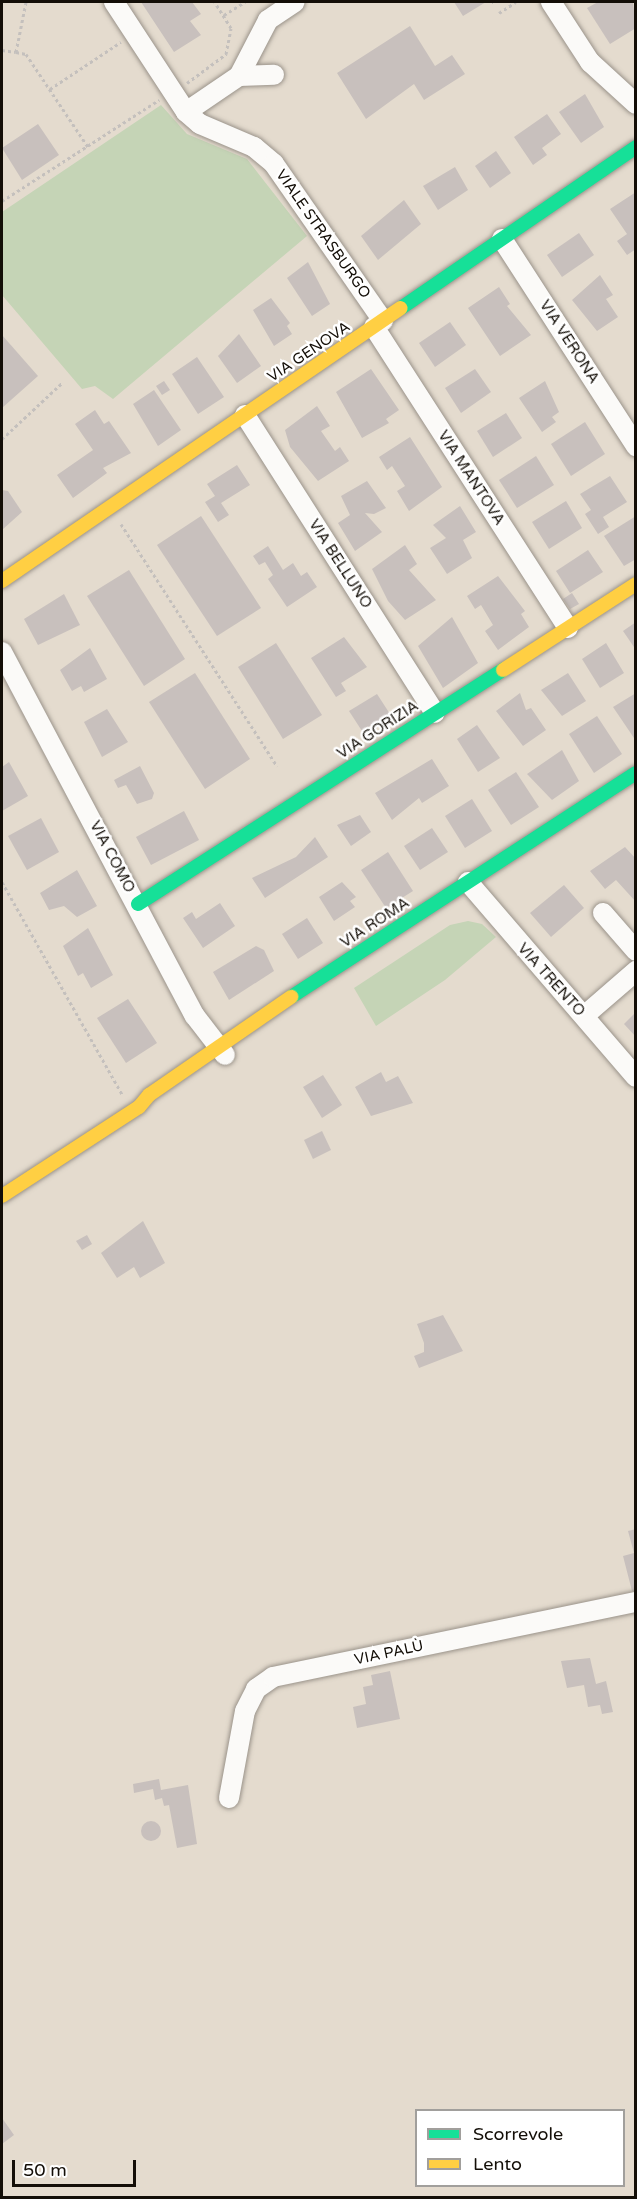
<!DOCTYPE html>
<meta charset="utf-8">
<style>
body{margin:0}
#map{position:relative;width:637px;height:2199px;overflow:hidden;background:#e4dbce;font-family:"Varela Round",sans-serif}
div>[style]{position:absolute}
.green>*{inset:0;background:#c5d4b6}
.building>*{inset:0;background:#c8c0bd}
.round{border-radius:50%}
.path>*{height:3px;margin-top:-1.5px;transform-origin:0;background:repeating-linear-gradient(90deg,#c4c0bd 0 3px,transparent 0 6px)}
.roads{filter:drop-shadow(0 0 2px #9a938a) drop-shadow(0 0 2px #9a938a)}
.street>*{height:20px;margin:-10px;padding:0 10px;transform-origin:10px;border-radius:10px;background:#fbfaf8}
.fast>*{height:14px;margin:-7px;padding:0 7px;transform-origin:7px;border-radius:7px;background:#16e098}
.slow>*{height:14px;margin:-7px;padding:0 7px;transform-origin:7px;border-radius:7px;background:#ffcf43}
span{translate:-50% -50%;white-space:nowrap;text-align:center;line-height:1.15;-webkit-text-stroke:5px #fff;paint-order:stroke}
.street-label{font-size:15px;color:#130e07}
.frame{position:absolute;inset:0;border:3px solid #130e07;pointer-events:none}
.legend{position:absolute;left:415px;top:2109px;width:210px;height:78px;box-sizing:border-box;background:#fff;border:2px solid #a19f9c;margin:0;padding:8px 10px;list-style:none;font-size:18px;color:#130e07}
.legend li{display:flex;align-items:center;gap:12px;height:30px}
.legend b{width:30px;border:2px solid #a19f9c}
.scale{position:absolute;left:12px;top:2160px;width:124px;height:27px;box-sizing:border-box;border:3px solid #130e07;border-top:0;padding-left:8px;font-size:18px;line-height:21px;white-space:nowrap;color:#130e07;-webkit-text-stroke:4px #fff;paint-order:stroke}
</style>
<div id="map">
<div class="green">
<div style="clip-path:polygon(161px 105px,187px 134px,247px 159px,307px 236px,113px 399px,95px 386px,82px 389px,2px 295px,2px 212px)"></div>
<div style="clip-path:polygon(468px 921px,482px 924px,496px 937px,445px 980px,376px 1026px,354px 988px,450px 925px)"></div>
</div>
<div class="building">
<div style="clip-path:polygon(141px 2px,192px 2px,201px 14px,190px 21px,201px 35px,174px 52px)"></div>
<div style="clip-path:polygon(454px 2px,486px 2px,463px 16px)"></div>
<div style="clip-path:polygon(598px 2px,633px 2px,636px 28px,610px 44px,587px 8px)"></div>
<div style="clip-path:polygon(410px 26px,435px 66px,452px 55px,465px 74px,424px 100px,414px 84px,366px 119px,337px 73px)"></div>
<div style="clip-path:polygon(585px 94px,604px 127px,581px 143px,559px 112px)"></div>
<div style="clip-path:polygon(547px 114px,561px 134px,542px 148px,547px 155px,533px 165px,514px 137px)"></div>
<div style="clip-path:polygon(38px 124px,59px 155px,22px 180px,2px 148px)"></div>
<div style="clip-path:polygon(496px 151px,511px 173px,490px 188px,475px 166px)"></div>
<div style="clip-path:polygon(455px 167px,468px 190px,438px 210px,423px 186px)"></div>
<div style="clip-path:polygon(636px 192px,636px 249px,627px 255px,617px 241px,627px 234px,610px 209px)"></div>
<div style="clip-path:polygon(404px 200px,421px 224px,378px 260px,361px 236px)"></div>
<div style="clip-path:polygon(579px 233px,594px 255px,562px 277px,547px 255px)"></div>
<div style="clip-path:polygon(308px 262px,330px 304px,312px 316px,287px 278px)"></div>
<div style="clip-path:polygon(600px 275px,613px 295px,606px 299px,618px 317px,597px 331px,572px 300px)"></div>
<div style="clip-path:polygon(499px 287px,510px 304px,507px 306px,531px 335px,500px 356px,468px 308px)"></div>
<div style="clip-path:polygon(271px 298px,290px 323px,287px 326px,292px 334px,274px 346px,253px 310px)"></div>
<div style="clip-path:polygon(450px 322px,466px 345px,435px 367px,419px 343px)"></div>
<div style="clip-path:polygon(239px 334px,261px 366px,237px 383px,218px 356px)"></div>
<div style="clip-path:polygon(2px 335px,38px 376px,2px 408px)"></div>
<div style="clip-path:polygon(197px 357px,224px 397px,198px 414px,172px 374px)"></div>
<div style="clip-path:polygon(371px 369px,399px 410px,386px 419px,389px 423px,362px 438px,336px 392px)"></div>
<div style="clip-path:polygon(475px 369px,491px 392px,461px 413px,445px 388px)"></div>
<div style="clip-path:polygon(164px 381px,170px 390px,162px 395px,156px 386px)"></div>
<div style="clip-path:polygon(545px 381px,559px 412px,552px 417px,556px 422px,542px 432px,519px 398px)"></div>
<div style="clip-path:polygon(154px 390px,181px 430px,158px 446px,133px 404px)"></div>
<div style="clip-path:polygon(317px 406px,330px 426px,321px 431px,335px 451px,340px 447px,349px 461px,318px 481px,290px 447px,285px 430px)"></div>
<div style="clip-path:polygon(95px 410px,104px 424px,109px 421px,131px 453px,103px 468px,107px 473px,73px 498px,57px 475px,93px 450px,75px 424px)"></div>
<div style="clip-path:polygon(506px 413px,522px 438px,493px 457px,477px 431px)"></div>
<div style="clip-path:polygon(585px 422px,605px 454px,571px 476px,551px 444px)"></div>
<div style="clip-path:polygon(410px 437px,442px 487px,409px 511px,397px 491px,405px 486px,392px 466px,387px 470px,379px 457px)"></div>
<div style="clip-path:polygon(536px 456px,554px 485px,517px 508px,499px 480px)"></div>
<div style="clip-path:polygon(237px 465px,250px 485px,221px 503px,229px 515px,218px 522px,205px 502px,215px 496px,207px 484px)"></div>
<div style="clip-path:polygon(610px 476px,627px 502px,603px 517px,609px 527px,598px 534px,585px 514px,591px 510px,580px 494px)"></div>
<div style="clip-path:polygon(367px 481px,386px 508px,374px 514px,365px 513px,382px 532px,355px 551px,338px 523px,350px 515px,341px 496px)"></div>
<div style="clip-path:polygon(2px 490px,8px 491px,22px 512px,2px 530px)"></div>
<div style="clip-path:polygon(566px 501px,582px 528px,549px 549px,532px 522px)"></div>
<div style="clip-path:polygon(460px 506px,476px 532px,463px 540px,472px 558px,447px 574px,430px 548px,446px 538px,433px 525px)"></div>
<div style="clip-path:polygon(201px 516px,261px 608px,217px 636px,157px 545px)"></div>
<div style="clip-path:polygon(636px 516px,636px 559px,624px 566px,604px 536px)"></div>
<div style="clip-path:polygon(405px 545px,417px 564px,409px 570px,436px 600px,405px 620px,388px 601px,372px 569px)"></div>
<div style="clip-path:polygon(268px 546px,283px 570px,293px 563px,301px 576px,307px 572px,317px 587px,287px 607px,268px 579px,273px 575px,265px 562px,259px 565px,253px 556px)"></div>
<div style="clip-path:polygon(588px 550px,603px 572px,570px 593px,556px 571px)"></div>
<div style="clip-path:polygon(129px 570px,185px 659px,144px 686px,87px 596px)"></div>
<div style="clip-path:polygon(498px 576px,525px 611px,521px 614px,529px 627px,498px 650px,485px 631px,493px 625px,481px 605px,475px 609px,467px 596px)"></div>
<div style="clip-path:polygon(572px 593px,579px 604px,570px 609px,563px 599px)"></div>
<div style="clip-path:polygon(64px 594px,80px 625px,38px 645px,24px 619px)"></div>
<div style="clip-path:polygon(452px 617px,478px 663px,443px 688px,418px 646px)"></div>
<div style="clip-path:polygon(636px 622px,636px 650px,623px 631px)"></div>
<div style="clip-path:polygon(344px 637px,367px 667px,341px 683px,346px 691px,336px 697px,311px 658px)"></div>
<div style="clip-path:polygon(276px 643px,322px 715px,283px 739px,238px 667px)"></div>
<div style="clip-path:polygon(606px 643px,624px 673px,600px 688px,582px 659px)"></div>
<div style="clip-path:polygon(90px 648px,107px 679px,84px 692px,81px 686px,72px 691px,60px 670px)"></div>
<div style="clip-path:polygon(195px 673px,250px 759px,205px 789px,149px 702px)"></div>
<div style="clip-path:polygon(568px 673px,586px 701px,562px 716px,541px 690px)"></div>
<div style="clip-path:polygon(520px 693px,526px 710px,531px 708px,546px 730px,523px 746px,496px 711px)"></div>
<div style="clip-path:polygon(636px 693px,636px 741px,613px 707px)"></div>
<div style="clip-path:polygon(377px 694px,390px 714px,362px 731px,349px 711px)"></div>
<div style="clip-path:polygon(107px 709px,128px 742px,102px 757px,84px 722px)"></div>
<div style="clip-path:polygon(597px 716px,622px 754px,594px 773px,569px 734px)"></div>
<div style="clip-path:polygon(477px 725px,500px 758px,478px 772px,457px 739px)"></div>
<div style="clip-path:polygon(562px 750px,579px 781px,552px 800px,527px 774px)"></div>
<div style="clip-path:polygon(432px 759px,449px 786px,422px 803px,419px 798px,392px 820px,375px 793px)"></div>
<div style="clip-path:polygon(9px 762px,28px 796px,2px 811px,2px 767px)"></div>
<div style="clip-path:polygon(140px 766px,154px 793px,152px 799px,137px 804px,126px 785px,118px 788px,114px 780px)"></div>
<div style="clip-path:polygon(516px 772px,539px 807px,511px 825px,488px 790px)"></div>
<div style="clip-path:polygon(472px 799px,492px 831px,465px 848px,445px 816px)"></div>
<div style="clip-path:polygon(184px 811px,199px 840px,151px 865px,136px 837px)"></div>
<div style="clip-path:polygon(360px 815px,371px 832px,351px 846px,337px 825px)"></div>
<div style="clip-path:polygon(41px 818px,59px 852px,27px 870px,8px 836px)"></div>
<div style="clip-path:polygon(432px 828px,448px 852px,420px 870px,404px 846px)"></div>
<div style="clip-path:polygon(315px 837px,328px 857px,265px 898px,252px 878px,296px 857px)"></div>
<div style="clip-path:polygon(625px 847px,636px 859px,636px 902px,616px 880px,605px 889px,590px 871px)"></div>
<div style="clip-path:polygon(388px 852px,413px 891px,386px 908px,361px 870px)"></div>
<div style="clip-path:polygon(77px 870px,97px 906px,77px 917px,64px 906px,49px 910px,40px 893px)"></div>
<div style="clip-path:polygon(342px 882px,356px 897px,350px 901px,355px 907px,334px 921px,319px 897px)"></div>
<div style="clip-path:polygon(564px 885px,584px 908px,551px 937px,530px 913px)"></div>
<div style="clip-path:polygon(220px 903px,235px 926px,203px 948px,183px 918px,192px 912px,196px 919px)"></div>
<div style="clip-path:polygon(307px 918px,323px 943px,298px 959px,282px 934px)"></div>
<div style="clip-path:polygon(88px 928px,113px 975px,91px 988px,83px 973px,78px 976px,63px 946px)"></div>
<div style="clip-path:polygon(256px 946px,264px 950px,274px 971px,229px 1000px,213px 972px)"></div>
<div style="clip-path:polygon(128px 999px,157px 1043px,126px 1063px,97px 1018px)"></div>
<div style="clip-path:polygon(636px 1012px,636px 1037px,624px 1024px)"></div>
<div style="clip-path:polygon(381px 1072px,386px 1082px,398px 1076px,413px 1103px,371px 1116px,355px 1087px)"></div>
<div style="clip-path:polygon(323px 1075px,342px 1105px,322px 1118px,303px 1087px)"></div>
<div style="clip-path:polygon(322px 1131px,331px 1150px,313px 1159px,304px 1140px)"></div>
<div style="clip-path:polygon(143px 1221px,165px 1263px,140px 1278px,134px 1267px,117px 1278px,101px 1253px)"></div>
<div style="clip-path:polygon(87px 1235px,92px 1244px,82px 1250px,76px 1241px)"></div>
<div style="clip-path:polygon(443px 1315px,463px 1351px,419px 1368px,414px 1356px,424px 1352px,424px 1343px,417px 1324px)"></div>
<div style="clip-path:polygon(636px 1529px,636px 1591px,632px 1591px,623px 1556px,634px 1553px,628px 1531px)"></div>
<div style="clip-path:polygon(590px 1658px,596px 1684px,606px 1681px,613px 1712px,602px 1714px,600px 1705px,588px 1707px,584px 1685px,567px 1688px,561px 1661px)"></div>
<div style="clip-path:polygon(390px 1671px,400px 1719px,357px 1728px,353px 1707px,366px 1704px,363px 1687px,373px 1685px,371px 1675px)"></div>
<div style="clip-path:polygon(159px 1779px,161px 1790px,188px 1785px,197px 1844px,177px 1848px,169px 1805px,164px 1806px,162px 1798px,155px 1800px,153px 1789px,134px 1793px,133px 1784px)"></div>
<div class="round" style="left:141px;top:1821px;width:20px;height:20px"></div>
<div style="clip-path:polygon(2px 2118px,14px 2135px,2px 2144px)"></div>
</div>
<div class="path">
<div style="left:492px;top:2px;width:1px"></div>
<div style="left:499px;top:13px;width:20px;rotate:-33deg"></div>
<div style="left:224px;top:15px;width:25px;rotate:-32deg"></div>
<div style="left:2px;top:50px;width:14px;rotate:8deg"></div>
<div style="left:16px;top:52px;width:51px;rotate:-78.7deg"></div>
<div style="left:16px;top:52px;width:10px;rotate:11deg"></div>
<div style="left:26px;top:54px;width:112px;rotate:56.3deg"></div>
<div style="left:187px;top:83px;width:49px;rotate:-36.6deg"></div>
<div style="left:226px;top:54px;width:26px;rotate:-79deg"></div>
<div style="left:231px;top:28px;width:31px;rotate:-122deg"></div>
<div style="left:50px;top:89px;width:85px;rotate:-33.5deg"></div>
<div style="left:2px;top:201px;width:187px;rotate:-32.8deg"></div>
<div style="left:2px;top:439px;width:83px;rotate:-43.1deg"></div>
<div style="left:121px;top:524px;width:288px;rotate:57.2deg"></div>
<div style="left:2px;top:882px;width:244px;rotate:60.5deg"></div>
</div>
<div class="roads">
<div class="street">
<div style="left:114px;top:2px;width:131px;rotate:56.8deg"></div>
<div style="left:186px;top:112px;width:18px;rotate:41deg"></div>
<div style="left:200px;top:124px;width:59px;rotate:23.1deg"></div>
<div style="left:254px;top:147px;width:26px;rotate:40deg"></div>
<div style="left:274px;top:164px;width:191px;rotate:55.2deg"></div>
<div style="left:551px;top:2px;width:72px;rotate:57deg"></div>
<div style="left:590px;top:62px;width:62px;rotate:42.4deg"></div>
<div style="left:239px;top:76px;width:35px;rotate:-2deg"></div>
<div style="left:186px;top:112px;width:64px;rotate:-34.2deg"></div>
<div style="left:239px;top:76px;width:63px;rotate:-62.6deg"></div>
<div style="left:268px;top:20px;width:32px;rotate:-34deg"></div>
<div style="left:502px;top:239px;width:247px;rotate:57.1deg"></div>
<div style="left:374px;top:327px;width:358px;rotate:57.2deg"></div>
<div style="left:245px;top:415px;width:353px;rotate:57.5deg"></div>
<div style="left:2px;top:652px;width:412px;rotate:62.1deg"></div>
<div style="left:195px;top:1016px;width:49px;rotate:52.4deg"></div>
<div style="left:468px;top:882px;width:257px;rotate:49.3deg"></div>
<div style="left:603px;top:913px;width:50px;rotate:49deg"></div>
<div style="left:584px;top:1016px;width:69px;rotate:-40.9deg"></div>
<div style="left:229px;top:1798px;width:88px;rotate:-79.6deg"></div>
<div style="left:245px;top:1711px;width:25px;rotate:-63deg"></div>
<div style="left:256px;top:1689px;width:21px;rotate:-35deg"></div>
<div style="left:273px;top:1677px;width:371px;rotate:-11.7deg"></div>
</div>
<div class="fast">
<div style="left:401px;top:308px;width:285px;rotate:-34.4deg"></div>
<div style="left:138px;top:904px;width:434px;rotate:-32.7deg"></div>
<div style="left:291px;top:997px;width:411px;rotate:-33deg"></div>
</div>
<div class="slow">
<div style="left:2px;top:581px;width:483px;rotate:-34.4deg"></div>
<div style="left:503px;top:670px;width:158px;rotate:-32.9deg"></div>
<div style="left:2px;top:1196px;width:163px;rotate:-33deg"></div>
<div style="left:139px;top:1107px;width:16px;rotate:-50deg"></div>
<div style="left:149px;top:1095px;width:173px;rotate:-34.6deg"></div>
</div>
</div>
<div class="street-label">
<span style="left:323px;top:234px;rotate:55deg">VIALE STRASBURGO</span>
<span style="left:569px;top:342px;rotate:57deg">VIA VERONA</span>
<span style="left:309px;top:352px;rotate:-34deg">VIA GENOVA</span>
<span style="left:471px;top:478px;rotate:57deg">VIA MANTOVA</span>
<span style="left:340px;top:564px;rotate:57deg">VIA BELLUNO</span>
<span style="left:378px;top:730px;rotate:-33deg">VIA GORIZIA</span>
<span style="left:112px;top:857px;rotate:62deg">VIA COMO</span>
<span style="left:375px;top:923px;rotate:-33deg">VIA ROMA</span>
<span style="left:551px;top:980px;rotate:48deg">VIA TRENTO</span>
<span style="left:389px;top:1653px;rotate:-12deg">VIA PALÙ</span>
</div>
<div class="frame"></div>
<ul class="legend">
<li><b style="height:8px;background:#16e098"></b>Scorrevole</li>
<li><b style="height:8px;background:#ffcf43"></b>Lento</li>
</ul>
<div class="scale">50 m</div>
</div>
